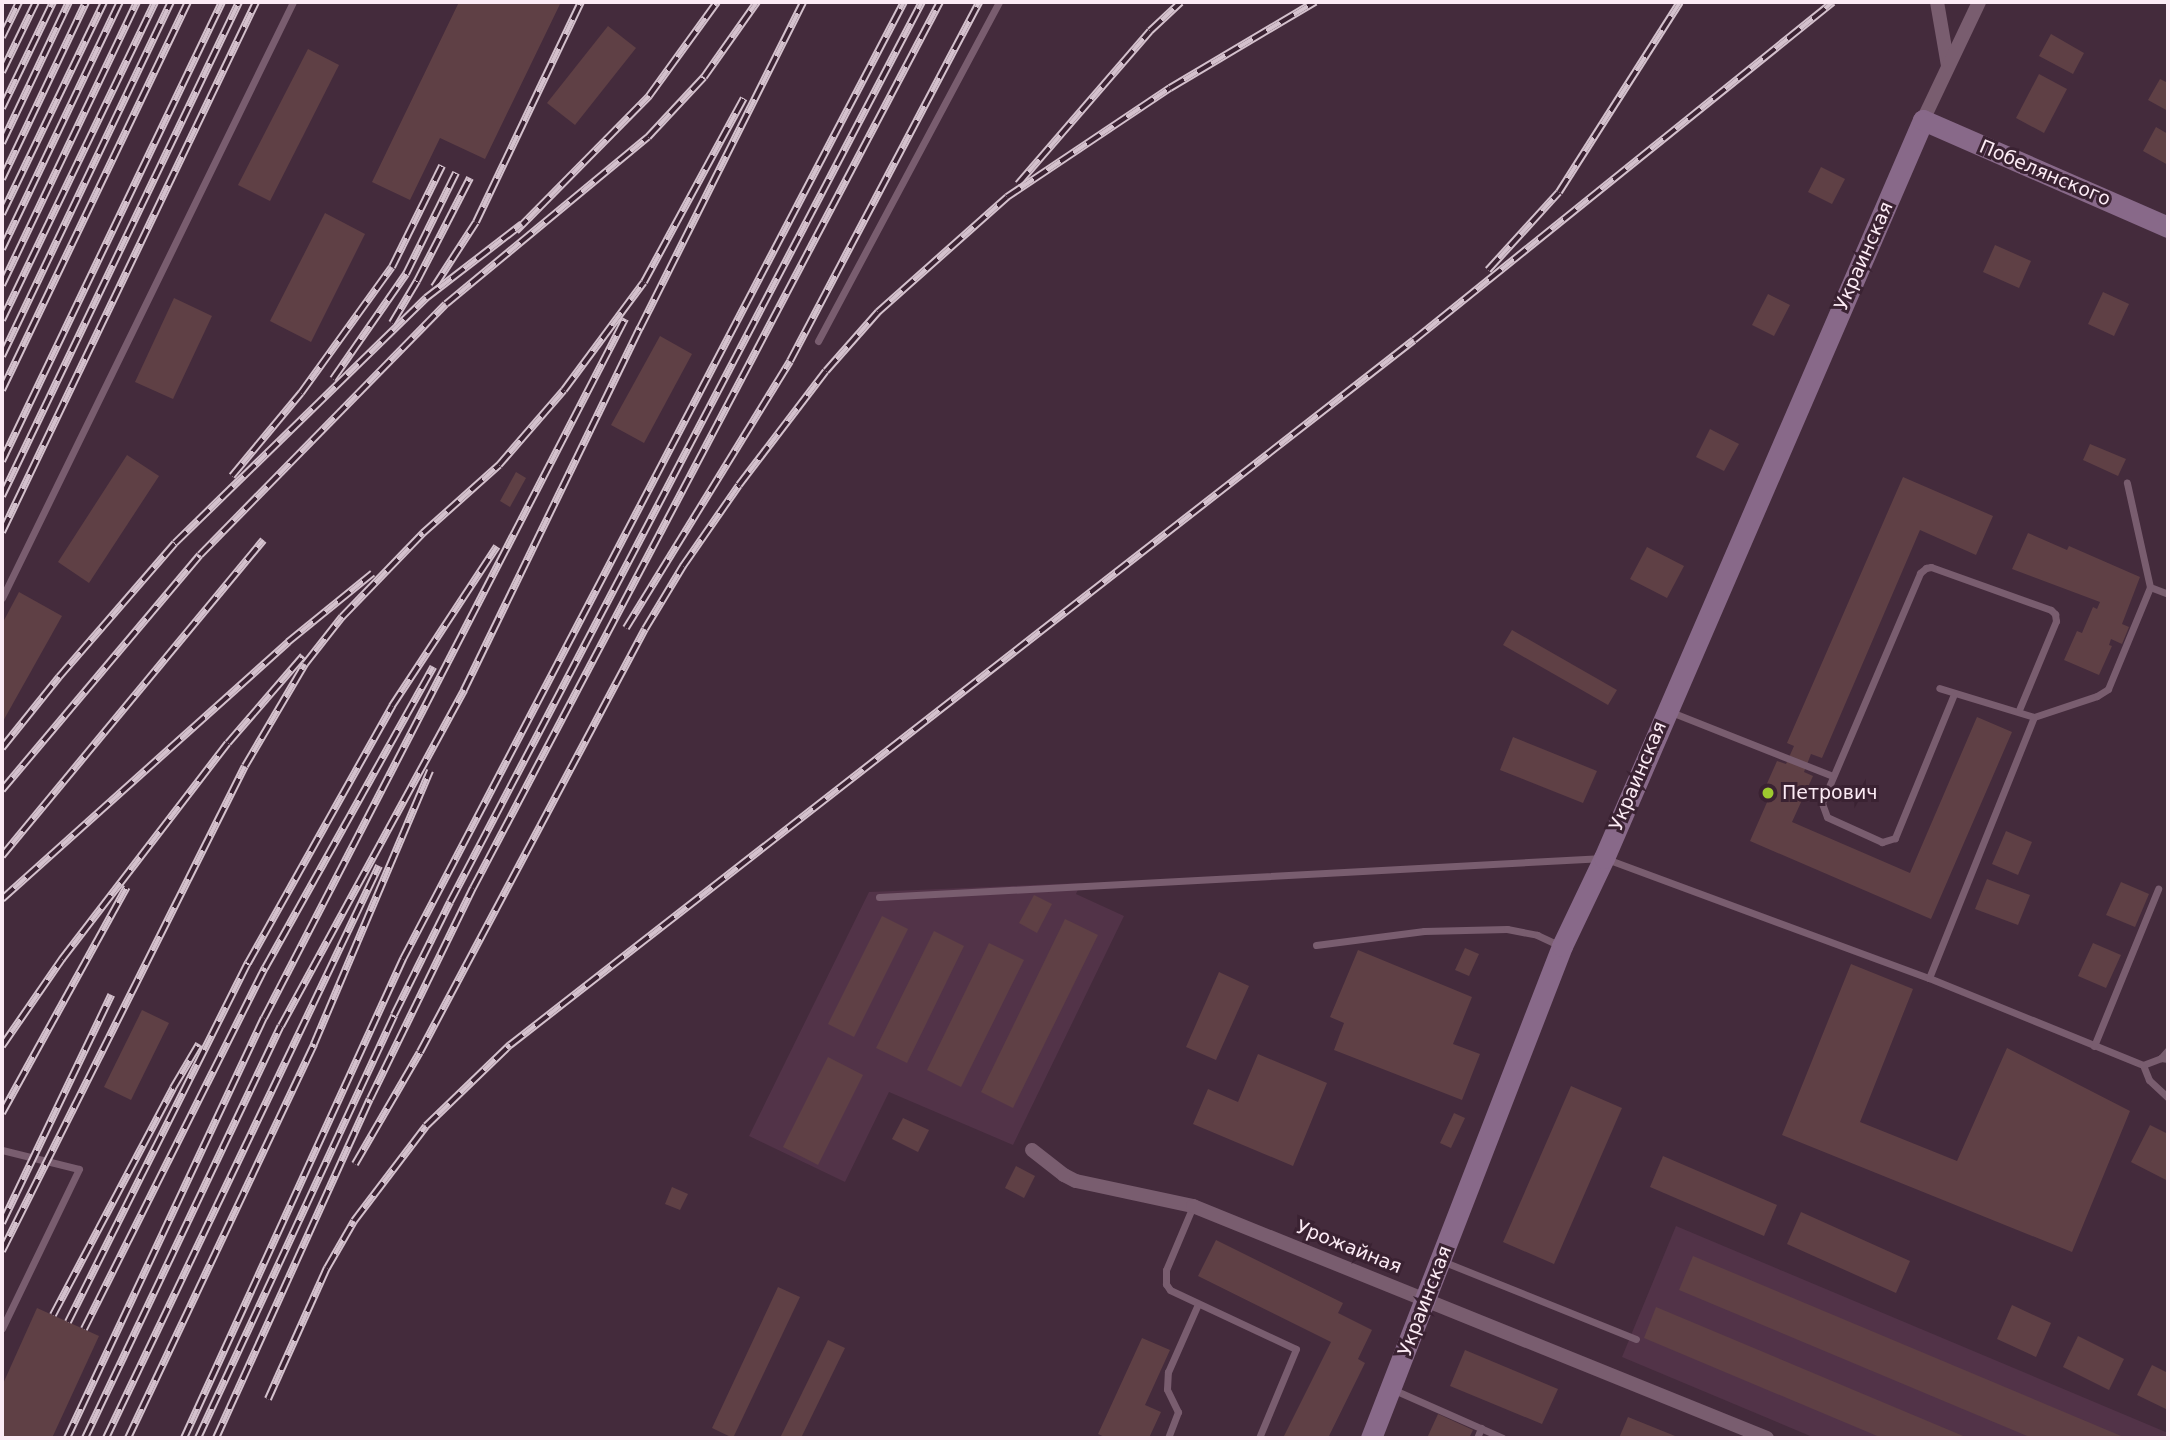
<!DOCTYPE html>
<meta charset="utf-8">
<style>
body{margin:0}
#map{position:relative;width:2170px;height:1440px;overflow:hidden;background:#442b3c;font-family:"DejaVu Sans",sans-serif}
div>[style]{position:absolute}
.built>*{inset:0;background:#523348}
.building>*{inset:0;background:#5f4045}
.lane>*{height:7px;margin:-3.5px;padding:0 3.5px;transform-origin:3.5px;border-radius:3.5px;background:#795d6f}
.street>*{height:14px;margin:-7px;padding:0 7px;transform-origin:7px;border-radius:7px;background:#795d6f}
.secondary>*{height:21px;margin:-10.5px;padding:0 10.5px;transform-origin:10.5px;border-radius:10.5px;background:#886989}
.rail>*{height:8px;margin-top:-4px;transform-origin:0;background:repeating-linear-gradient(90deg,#3a2232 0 16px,#d4c1cd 0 32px);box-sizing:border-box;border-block:2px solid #d4c1cd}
.dots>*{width:19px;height:19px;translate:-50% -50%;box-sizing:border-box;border:4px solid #3a2232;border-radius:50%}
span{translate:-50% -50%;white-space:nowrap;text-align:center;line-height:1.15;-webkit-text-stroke:6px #3a2232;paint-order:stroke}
.street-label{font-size:19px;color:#fcebf5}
.poi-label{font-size:19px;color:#fcebf5}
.left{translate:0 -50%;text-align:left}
.frame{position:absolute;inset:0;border:4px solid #fcebf5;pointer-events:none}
</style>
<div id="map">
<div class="built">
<div style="clip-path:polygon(1081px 883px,1076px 894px,1124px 916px,1013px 1145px,889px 1092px,845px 1182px,749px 1136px,869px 892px)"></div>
<div style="clip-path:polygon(1676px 1226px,2168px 1433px,2168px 1438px,1815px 1438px,1622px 1357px)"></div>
</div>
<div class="building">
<div style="clip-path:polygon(459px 2px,561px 2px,485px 159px,440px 138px,410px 200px,372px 182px)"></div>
<div style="clip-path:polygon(608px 26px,636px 48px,575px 125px,547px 103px)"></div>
<div style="clip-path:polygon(2051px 34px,2084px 53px,2073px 74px,2039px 56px)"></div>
<div style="clip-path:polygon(308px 49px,339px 65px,270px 201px,238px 185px)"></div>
<div style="clip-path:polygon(2039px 74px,2067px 89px,2044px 133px,2016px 118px)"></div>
<div style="clip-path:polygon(2160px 79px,2168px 83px,2168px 111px,2148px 100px)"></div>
<div style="clip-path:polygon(2156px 127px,2168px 134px,2168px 165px,2143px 151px)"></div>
<div style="clip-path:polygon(1821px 167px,1845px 179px,1832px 204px,1808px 192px)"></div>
<div style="clip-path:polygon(325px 213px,365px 234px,311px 342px,270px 321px)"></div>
<div style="clip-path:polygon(1995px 245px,2031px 261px,2019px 288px,1983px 272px)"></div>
<div style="clip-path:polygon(2103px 292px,2129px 304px,2114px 336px,2088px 324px)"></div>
<div style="clip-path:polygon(1768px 294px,1790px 305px,1774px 336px,1752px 325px)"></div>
<div style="clip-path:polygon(174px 298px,212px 316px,173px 399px,135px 382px)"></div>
<div style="clip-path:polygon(660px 336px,692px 354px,644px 443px,611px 425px)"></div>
<div style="clip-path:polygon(1710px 429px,1739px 444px,1724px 471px,1696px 457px)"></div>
<div style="clip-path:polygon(2090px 444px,2126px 459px,2118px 476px,2083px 460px)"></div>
<div style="clip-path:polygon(127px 455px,159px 476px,89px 583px,58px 562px)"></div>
<div style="clip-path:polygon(516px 472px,526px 478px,510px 507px,500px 501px)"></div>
<div style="clip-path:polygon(1903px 477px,1993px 516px,1976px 555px,1920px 530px,1822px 758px,1811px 754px,1804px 772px,1813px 776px,1792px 822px,1910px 873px,1977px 717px,2012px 732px,1931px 919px,1750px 841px,1768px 800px,1761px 797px,1777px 761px,1786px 764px,1794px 746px,1787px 743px)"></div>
<div style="clip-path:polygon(2028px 533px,2067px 550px,2069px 546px,2140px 577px,2122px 624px,2129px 627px,2122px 644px,2111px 639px,2109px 645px,2112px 646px,2099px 675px,2064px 660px,2077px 631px,2082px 633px,2093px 607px,2097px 609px,2100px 602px,2012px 569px)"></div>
<div style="clip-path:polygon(1647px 547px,1684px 566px,1667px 598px,1630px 579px)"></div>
<div style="clip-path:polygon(19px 592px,62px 616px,2px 723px,2px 624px)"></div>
<div style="clip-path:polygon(1512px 630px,1617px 690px,1608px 705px,1503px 645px)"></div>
<div style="clip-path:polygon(1513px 737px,1597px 771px,1583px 803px,1500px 770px)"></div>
<div style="clip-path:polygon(2006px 831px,2032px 842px,2018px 875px,1992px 864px)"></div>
<div style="clip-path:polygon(1987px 879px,2030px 895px,2018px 925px,1975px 909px)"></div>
<div style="clip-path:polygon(2121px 882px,2149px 894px,2135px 927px,2106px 915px)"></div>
<div style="clip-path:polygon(1034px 895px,1052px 904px,1037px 933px,1019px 923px)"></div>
<div style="clip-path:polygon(882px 916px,908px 929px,854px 1037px,828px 1024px)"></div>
<div style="clip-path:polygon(1065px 919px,1098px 935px,1013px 1108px,981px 1092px)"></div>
<div style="clip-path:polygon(934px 931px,964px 946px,907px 1063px,876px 1048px)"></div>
<div style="clip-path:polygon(989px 943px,1024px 960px,961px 1087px,927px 1070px)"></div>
<div style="clip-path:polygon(2093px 943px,2121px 955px,2106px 988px,2078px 976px)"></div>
<div style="clip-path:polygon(1465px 948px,1479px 954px,1469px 976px,1455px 970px)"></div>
<div style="clip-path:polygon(1358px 950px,1472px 997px,1453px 1044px,1480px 1054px,1462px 1100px,1334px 1050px,1344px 1023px,1330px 1017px)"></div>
<div style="clip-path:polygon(1851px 964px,1913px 989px,1860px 1122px,1957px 1161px,2007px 1048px,2130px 1111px,2072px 1252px,1782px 1135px)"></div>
<div style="clip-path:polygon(1219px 972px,1249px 986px,1216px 1060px,1186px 1047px)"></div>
<div style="clip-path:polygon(142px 1010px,169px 1023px,131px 1100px,104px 1087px)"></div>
<div style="clip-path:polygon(1258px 1054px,1327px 1083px,1293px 1166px,1193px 1124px,1208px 1089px,1238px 1102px)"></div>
<div style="clip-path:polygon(828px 1057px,863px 1075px,818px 1165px,783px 1147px)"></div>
<div style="clip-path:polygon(1571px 1086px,1622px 1108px,1554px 1264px,1503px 1242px)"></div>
<div style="clip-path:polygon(1454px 1113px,1465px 1118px,1451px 1148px,1440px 1143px)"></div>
<div style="clip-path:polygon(903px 1118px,929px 1130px,918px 1152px,892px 1139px)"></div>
<div style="clip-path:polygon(2150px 1125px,2168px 1134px,2168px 1181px,2131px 1162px)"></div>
<div style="clip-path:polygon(1663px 1156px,1777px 1205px,1764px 1236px,1650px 1187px)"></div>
<div style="clip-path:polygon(1016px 1166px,1035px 1176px,1024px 1198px,1005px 1188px)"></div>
<div style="clip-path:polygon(672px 1187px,688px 1194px,680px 1210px,665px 1204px)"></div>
<div style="clip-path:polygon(1801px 1212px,1910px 1261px,1896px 1293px,1787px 1244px)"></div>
<div style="clip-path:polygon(1216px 1240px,1343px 1303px,1338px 1313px,1372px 1330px,1358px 1359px,1365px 1363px,1328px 1438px,1283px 1438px,1331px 1342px,1198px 1276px)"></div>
<div style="clip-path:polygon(1693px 1256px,2126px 1438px,2032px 1438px,1679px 1290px)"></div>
<div style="clip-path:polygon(778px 1287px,800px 1297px,733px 1438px,712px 1428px)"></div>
<div style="clip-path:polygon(2012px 1305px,2051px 1323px,2036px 1357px,1997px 1339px)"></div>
<div style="clip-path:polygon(1656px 1307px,1968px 1438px,1882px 1438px,1644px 1338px)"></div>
<div style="clip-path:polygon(37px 1308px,99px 1336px,52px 1438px,2px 1438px,2px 1386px)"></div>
<div style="clip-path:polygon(2078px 1336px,2124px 1359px,2109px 1390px,2063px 1367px)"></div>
<div style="clip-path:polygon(1142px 1338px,1170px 1350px,1145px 1405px,1161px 1412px,1149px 1438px,1107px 1438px,1098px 1434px)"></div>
<div style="clip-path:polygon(828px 1340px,845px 1348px,801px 1438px,780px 1438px)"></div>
<div style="clip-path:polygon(1465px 1350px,1558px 1389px,1542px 1424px,1450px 1386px)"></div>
<div style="clip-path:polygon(2152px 1365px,2168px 1373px,2168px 1410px,2137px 1395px)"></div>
<div style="clip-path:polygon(1438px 1414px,1473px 1430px,1469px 1438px,1427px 1438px)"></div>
<div style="clip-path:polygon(1628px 1417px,1680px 1438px,1619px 1438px)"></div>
</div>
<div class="lane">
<div style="left:818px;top:341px;width:384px;rotate:-61.9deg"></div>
<div style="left:2150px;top:587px;width:19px;rotate:21deg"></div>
<div style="left:2px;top:598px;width:663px;rotate:-63.98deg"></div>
<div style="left:1954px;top:694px;width:156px;rotate:112.3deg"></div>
<div style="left:1895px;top:838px;width:14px;rotate:163deg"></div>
<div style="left:1882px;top:842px;width:60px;rotate:-155.6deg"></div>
<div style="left:1827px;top:817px;width:15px;rotate:-110deg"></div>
<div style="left:1822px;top:803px;width:250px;rotate:-66.9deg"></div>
<div style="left:1920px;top:573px;width:8px;rotate:-40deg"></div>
<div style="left:1926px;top:568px;width:5px;rotate:-11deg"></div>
<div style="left:1931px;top:567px;width:127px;rotate:19.7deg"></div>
<div style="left:2051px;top:610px;width:6px;rotate:45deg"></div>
<div style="left:2055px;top:614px;width:7px;rotate:82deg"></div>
<div style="left:2056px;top:621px;width:96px;rotate:112.6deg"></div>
<div style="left:1671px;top:712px;width:174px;rotate:21.6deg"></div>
<div style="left:2034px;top:717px;width:66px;rotate:-18.4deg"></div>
<div style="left:2097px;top:696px;width:13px;rotate:-32deg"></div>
<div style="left:2108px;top:689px;width:110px;rotate:-67.6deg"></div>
<div style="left:2150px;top:587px;width:107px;rotate:-102.5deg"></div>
<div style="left:879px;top:897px;width:726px;rotate:-3.08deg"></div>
<div style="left:1604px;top:858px;width:346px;rotate:20.3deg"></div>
<div style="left:1929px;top:978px;width:281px;rotate:-68.1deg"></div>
<div style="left:2034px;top:717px;width:99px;rotate:-163deg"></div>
<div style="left:1316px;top:945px;width:109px;rotate:-7.4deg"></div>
<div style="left:1424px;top:931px;width:83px;rotate:-1.4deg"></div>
<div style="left:1507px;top:929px;width:31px;rotate:11deg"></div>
<div style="left:1537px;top:935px;width:26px;rotate:25deg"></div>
<div style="left:1929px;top:978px;width:231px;rotate:22.1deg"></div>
<div style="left:2143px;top:1065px;width:16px;rotate:68deg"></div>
<div style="left:2149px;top:1080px;width:26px;rotate:43deg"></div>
<div style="left:2094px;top:1046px;width:170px;rotate:-67.8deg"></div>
<div style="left:2161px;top:1058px;width:11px;rotate:-49deg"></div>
<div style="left:2143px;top:1065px;width:19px;rotate:-21deg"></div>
<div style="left:2161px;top:1058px;width:7px;rotate:8deg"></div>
<div style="left:2px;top:1150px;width:79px;rotate:13.9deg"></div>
<div style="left:79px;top:1169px;width:177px;rotate:115.8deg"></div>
<div style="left:1193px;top:1206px;width:69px;rotate:112.9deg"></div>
<div style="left:1166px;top:1270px;width:14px;rotate:90deg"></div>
<div style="left:1166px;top:1284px;width:7px;rotate:56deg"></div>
<div style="left:1170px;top:1290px;width:139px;rotate:25.1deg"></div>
<div style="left:1296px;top:1349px;width:96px;rotate:112.6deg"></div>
<div style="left:1442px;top:1261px;width:209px;rotate:21.9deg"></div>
<div style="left:1392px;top:1389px;width:121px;rotate:23.8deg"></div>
<div style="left:1168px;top:1438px;width:28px;rotate:-69deg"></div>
<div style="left:1178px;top:1412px;width:25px;rotate:-116deg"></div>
<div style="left:1167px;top:1389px;width:17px;rotate:-87deg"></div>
<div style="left:1168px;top:1372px;width:74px;rotate:-66.2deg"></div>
<div style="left:1477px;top:1438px;width:11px;rotate:-68deg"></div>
</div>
<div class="street">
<div style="left:1937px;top:2px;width:65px;rotate:80.2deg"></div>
<div style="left:1923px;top:120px;width:131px;rotate:-64.6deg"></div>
<div style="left:1032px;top:1150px;width:41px;rotate:38deg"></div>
<div style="left:1064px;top:1175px;width:13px;rotate:27deg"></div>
<div style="left:1076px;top:1181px;width:120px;rotate:12.1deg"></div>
<div style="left:1193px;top:1206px;width:619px;rotate:22.01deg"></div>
</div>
<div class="secondary">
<div style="left:1371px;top:1438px;width:528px;rotate:-68.78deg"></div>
<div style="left:1562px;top:946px;width:98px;rotate:-64.5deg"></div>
<div style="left:1604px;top:858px;width:804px;rotate:-66.62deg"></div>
<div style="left:1923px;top:120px;width:267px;rotate:23.6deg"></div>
</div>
<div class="rail">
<div style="left:2px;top:37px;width:39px;rotate:-64deg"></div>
<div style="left:2px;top:72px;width:78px;rotate:-64.1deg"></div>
<div style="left:2px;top:108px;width:118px;rotate:-64.3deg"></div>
<div style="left:2px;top:143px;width:156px;rotate:-64.6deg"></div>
<div style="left:2px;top:179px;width:196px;rotate:-64.6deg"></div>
<div style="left:1018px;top:184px;width:202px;rotate:-49.2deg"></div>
<div style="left:1150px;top:31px;width:42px;rotate:-43.1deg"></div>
<div style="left:2px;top:214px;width:235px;rotate:-64.3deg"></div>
<div style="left:516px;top:231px;width:190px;rotate:-45.4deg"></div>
<div style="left:649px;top:96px;width:116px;rotate:-54.1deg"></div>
<div style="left:2px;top:249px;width:274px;rotate:-64.5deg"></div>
<div style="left:1488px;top:270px;width:105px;rotate:-47.7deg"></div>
<div style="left:1559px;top:192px;width:225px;rotate:-57.5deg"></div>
<div style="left:2px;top:285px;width:314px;rotate:-64.5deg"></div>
<div style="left:434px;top:287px;width:77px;rotate:-57.1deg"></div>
<div style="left:476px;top:222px;width:244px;rotate:-64.5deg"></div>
<div style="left:2px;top:320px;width:353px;rotate:-64.3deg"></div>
<div style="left:392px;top:323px;width:49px;rotate:-59.2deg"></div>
<div style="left:417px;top:281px;width:116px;rotate:-62.8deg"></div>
<div style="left:2px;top:356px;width:392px;rotate:-64.5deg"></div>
<div style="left:333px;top:379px;width:128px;rotate:-55.2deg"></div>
<div style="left:406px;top:274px;width:113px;rotate:-63.7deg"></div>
<div style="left:2px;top:390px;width:430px;rotate:-64.4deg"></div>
<div style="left:2px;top:461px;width:509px;rotate:-64.39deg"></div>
<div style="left:232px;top:476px;width:108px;rotate:-50.3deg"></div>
<div style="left:301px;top:393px;width:155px;rotate:-54.2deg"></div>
<div style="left:392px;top:267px;width:113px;rotate:-63.7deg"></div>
<div style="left:2px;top:496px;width:548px;rotate:-64.37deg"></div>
<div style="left:2px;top:532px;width:588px;rotate:-64.39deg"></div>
<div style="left:626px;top:628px;width:313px;rotate:-58.4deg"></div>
<div style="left:790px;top:361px;width:406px;rotate:-62.2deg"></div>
<div style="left:2px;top:748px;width:91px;rotate:-51.2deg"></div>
<div style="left:59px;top:677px;width:177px;rotate:-49.1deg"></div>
<div style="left:175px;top:543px;width:351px;rotate:-44.3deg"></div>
<div style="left:426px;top:298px;width:121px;rotate:-37.6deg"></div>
<div style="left:2px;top:790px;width:307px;rotate:-49.9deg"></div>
<div style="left:200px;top:555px;width:351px;rotate:-45.6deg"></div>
<div style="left:446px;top:304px;width:262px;rotate:-39.6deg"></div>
<div style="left:648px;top:137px;width:82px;rotate:-47deg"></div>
<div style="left:704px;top:77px;width:92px;rotate:-54.8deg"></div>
<div style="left:2px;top:856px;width:410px;rotate:-50.4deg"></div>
<div style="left:2px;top:899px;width:385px;rotate:-41.9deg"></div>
<div style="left:288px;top:642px;width:109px;rotate:-39.1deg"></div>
<div style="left:2px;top:1046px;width:106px;rotate:-55.4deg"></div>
<div style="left:62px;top:959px;width:272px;rotate:-52.5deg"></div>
<div style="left:228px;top:743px;width:115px;rotate:-49.2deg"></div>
<div style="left:2px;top:1113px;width:258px;rotate:-61.1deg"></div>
<div style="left:355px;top:1164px;width:129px;rotate:-59.9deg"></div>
<div style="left:420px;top:1052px;width:479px;rotate:-62deg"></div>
<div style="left:645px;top:629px;width:74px;rotate:-58.9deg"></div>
<div style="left:683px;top:566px;width:98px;rotate:-55.3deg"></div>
<div style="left:739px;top:485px;width:143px;rotate:-52.7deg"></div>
<div style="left:826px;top:371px;width:79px;rotate:-48.6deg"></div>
<div style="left:878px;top:312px;width:173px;rotate:-41.7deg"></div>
<div style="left:1007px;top:197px;width:196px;rotate:-33.8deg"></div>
<div style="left:1170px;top:88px;width:169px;rotate:-30.7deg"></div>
<div style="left:2px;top:1223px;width:253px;rotate:-64.4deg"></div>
<div style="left:2px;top:1251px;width:542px;rotate:-63.39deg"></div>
<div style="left:245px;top:766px;width:118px;rotate:-59.5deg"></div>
<div style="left:305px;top:664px;width:60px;rotate:-51.8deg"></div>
<div style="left:342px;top:617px;width:117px;rotate:-46deg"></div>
<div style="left:423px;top:533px;width:102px;rotate:-41.8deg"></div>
<div style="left:499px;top:465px;width:99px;rotate:-49.1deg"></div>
<div style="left:564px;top:390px;width:134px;rotate:-53.5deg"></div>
<div style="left:644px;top:282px;width:209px;rotate:-61.5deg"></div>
<div style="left:53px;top:1315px;width:257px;rotate:-62.1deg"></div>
<div style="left:173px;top:1088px;width:51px;rotate:-59.4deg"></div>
<div style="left:68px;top:1322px;width:402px;rotate:-63.4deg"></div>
<div style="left:248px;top:963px;width:295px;rotate:-60.7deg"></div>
<div style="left:392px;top:706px;width:191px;rotate:-56.7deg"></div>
<div style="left:84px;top:1329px;width:404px;rotate:-63.4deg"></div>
<div style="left:265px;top:968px;width:345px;rotate:-60.8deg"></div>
<div style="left:268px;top:1399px;width:144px;rotate:-65.8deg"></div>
<div style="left:327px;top:1268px;width:54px;rotate:-60.1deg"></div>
<div style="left:354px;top:1221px;width:119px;rotate:-52.8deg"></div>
<div style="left:426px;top:1126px;width:117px;rotate:-44deg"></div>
<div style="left:510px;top:1045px;width:1146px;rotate:-37.95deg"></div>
<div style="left:1414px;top:340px;width:538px;rotate:-38.89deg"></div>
<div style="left:67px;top:1438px;width:464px;rotate:-64.9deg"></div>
<div style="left:264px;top:1018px;width:787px;rotate:-62.69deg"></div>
<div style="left:85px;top:1438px;width:456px;rotate:-64.6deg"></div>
<div style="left:281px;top:1026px;width:383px;rotate:-61.4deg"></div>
<div style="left:464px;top:690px;width:403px;rotate:-64.1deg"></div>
<div style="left:640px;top:328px;width:364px;rotate:-63.4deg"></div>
<div style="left:106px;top:1438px;width:634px;rotate:-64.49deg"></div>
<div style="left:128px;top:1438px;width:436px;rotate:-64.7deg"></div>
<div style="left:314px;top:1044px;width:297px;rotate:-67deg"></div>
<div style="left:184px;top:1438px;width:527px;rotate:-65.43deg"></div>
<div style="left:403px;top:959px;width:1080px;rotate:-62.37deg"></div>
<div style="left:198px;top:1438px;width:466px;rotate:-65.1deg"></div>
<div style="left:394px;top:1015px;width:126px;rotate:-63.6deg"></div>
<div style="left:450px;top:902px;width:1016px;rotate:-62.33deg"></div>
<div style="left:216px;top:1438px;width:372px;rotate:-65.6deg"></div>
<div style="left:370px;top:1099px;width:235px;rotate:-64deg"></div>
<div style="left:473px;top:888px;width:1002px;rotate:-62.21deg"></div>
</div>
<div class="dots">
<div style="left:1768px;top:793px;background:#9eca2f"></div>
</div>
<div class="street-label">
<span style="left:2045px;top:173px;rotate:23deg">Побелянского</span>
<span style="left:1864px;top:256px;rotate:-66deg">Украинская</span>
<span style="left:1638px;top:776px;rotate:-67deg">Украинская</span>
<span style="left:1349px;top:1247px;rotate:22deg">Урожайная</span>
<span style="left:1425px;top:1301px;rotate:-69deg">Украинская</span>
</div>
<div class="poi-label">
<span class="left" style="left:1782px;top:793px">Петрович</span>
</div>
<div class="frame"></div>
</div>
